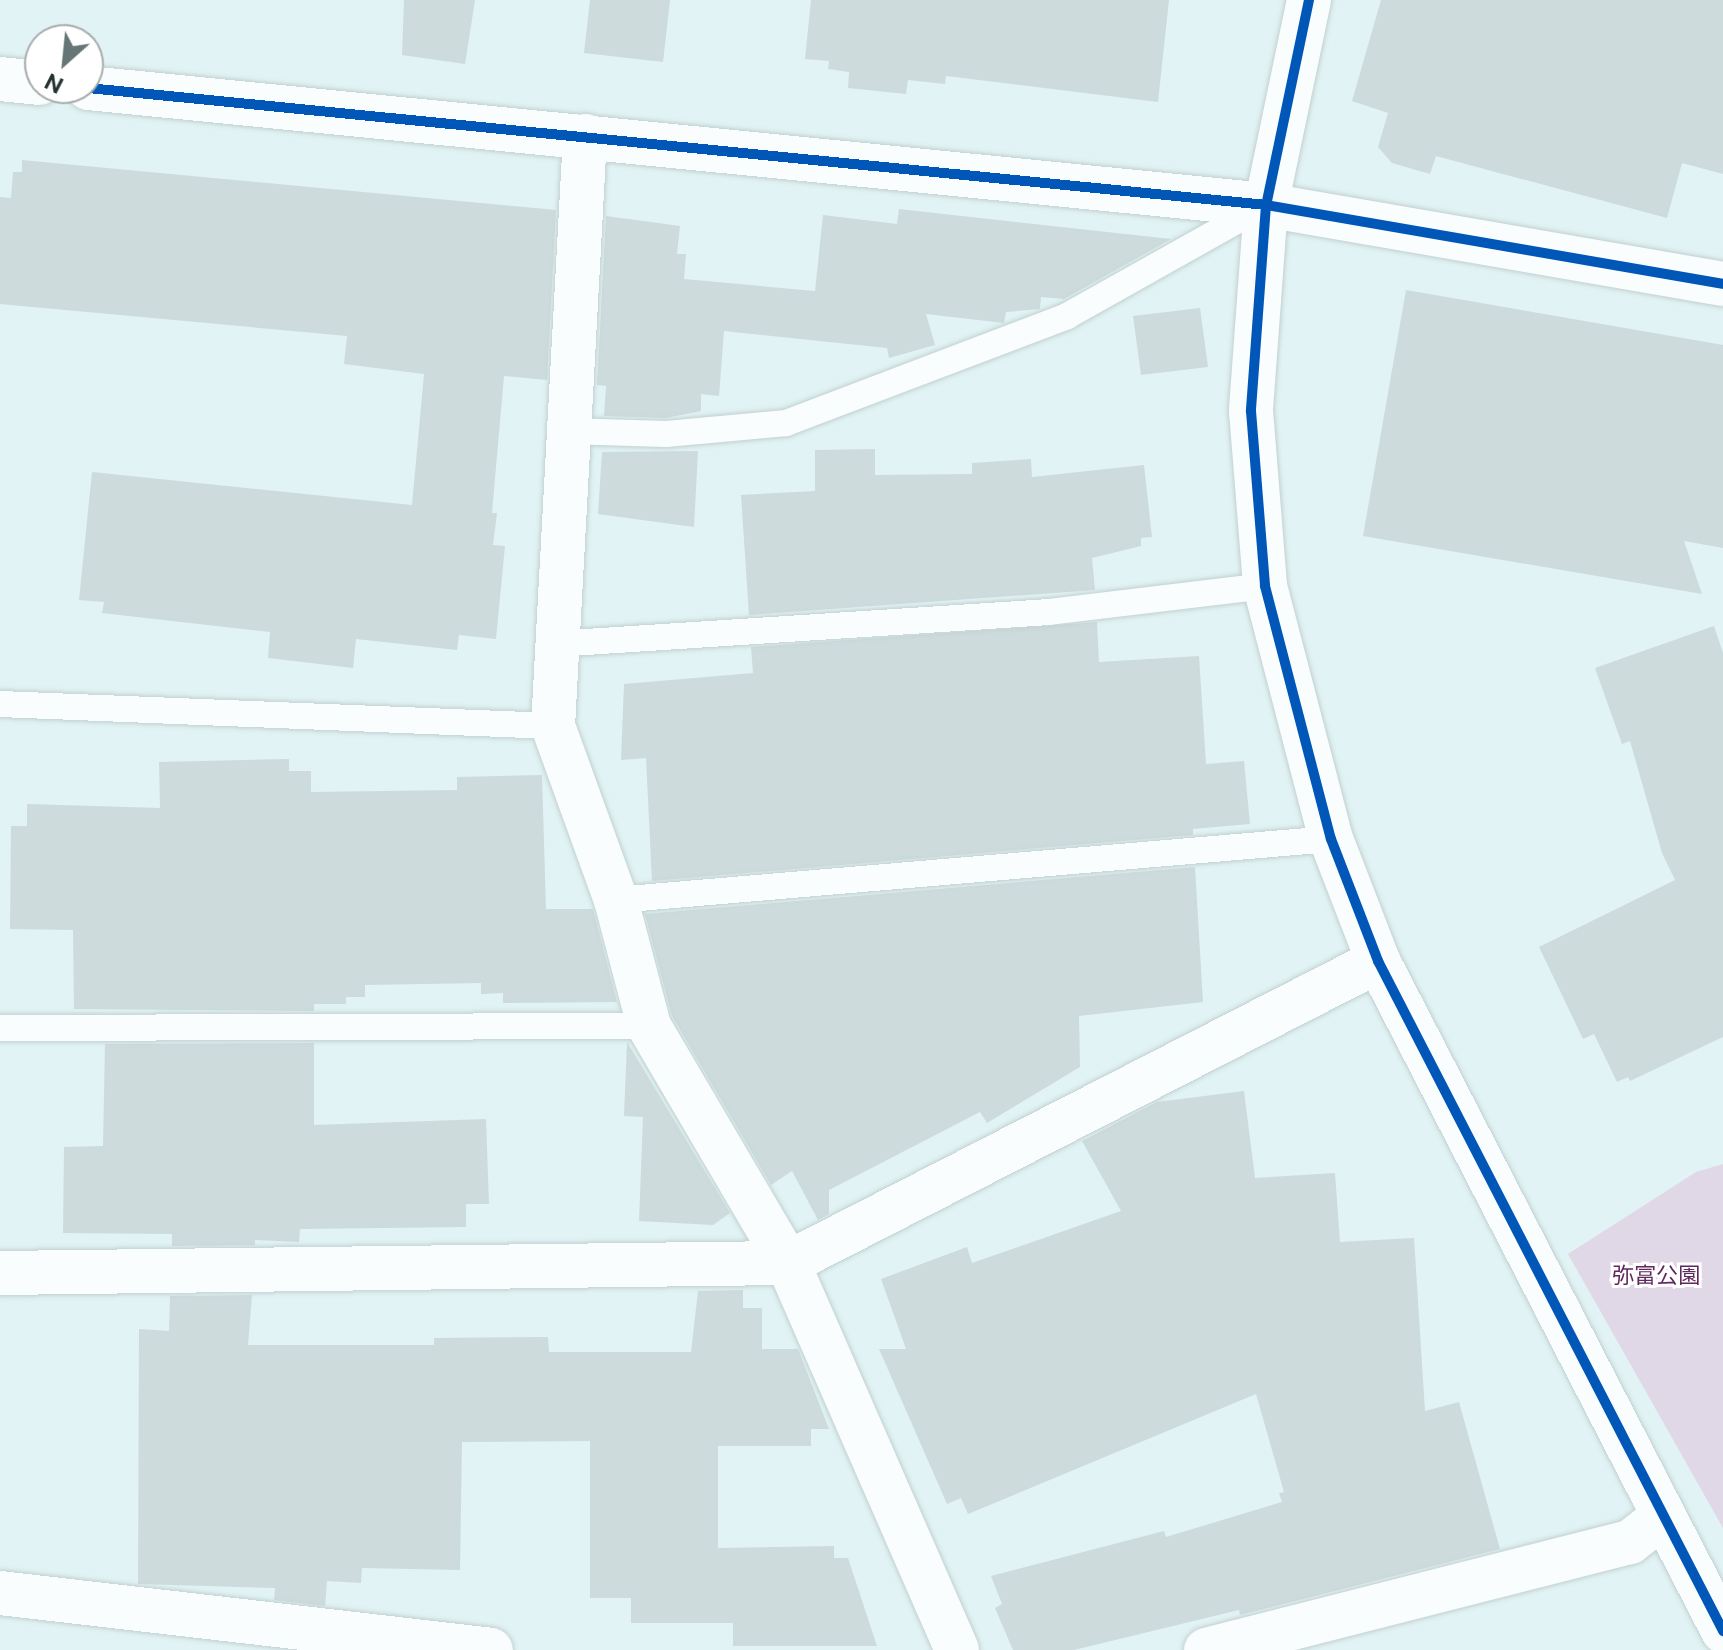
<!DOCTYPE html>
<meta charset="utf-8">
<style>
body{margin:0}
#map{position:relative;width:1723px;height:1650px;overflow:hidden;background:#e1f3f4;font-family:"Public Sans","Noto Sans JP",sans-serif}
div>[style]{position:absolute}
.green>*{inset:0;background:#e0d8e7}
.building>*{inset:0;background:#cddbdd}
.roads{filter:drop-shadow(0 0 2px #c2d0d1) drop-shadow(0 0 2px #c2d0d1)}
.service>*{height:26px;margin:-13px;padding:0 13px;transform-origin:13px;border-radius:13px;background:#fafdfd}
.minor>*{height:44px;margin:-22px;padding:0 22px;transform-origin:22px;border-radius:22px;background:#fafdfd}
.tertiary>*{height:44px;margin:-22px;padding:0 22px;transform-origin:22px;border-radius:22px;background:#fafdfd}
.cycleway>*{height:10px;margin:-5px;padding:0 5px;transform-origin:5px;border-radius:5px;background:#0057b8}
span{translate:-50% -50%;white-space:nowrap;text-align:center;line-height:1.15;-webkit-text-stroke:6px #fff;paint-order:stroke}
.park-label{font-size:22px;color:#60295d}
.north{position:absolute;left:24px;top:24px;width:80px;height:80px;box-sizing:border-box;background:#fff;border:2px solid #a7adad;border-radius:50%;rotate:207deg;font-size:22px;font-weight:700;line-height:32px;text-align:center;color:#243131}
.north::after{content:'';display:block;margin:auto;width:28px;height:36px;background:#667575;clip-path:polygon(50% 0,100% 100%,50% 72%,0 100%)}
</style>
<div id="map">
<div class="green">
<div style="clip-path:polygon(1723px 1164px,1723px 1528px,1568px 1254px,1696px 1172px)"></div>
</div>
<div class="building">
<div style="clip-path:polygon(404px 0,475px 0,465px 64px,402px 55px)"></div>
<div style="clip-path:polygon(590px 0,670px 0,663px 62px,584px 53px)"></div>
<div style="clip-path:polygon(811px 0,1169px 0,1158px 102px,946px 76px,945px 84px,908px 80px,906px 94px,848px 88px,849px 72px,828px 69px,829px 61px,805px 59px)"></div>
<div style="clip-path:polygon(1381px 0,1723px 0,1723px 174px,1682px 163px,1667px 218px,1436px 156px,1430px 174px,1392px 163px,1378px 147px,1388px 113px,1352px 101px)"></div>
<div style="clip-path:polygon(22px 160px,556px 210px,547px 380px,504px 376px,492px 513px,497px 513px,493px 545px,505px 546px,496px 639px,459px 635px,457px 650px,356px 639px,353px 668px,268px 658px,270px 632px,102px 613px,104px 602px,79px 600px,92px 472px,412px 505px,424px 374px,344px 364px,347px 336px,0 304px,0 197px,11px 198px,13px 172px,22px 172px)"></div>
<div style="clip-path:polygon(899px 209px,1171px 239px,1064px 299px,1041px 297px,1040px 309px,1006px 312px,1004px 323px,926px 314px,935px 345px,889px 358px,887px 348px,724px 331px,719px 396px,701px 394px,701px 411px,666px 418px,604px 416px,606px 386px,597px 385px,606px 216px,680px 226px,677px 254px,686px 254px,684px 279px,815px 291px,823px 215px,897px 224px)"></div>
<div style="clip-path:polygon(1406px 290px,1723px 345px,1723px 548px,1684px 541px,1702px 594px,1363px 536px)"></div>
<div style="clip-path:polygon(1200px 308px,1208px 367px,1141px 375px,1133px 316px)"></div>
<div style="clip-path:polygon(875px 449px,875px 475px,972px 474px,972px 463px,1031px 459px,1032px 477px,1144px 465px,1152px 537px,1141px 538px,1141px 546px,1092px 558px,1095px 590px,749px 615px,741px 495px,815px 491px,815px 450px)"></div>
<div style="clip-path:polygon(698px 451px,694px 527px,598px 514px,602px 452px)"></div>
<div style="clip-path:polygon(1097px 622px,1099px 662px,1199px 656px,1206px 764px,1244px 761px,1250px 824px,1193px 829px,1193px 835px,652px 881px,646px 758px,621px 760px,624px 684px,753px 673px,751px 647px)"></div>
<div style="clip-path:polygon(1714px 626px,1723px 653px,1723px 1037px,1630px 1081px,1628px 1077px,1617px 1082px,1594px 1034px,1583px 1039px,1539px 947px,1675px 880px,1662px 853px,1630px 741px,1622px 744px,1595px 668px)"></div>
<div style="clip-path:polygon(289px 759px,289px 771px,311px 771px,311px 792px,457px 790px,457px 777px,542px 775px,546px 909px,593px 909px,617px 1002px,503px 1003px,503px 993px,481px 994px,481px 983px,365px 985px,365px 997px,346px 997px,346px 1004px,314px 1004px,314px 1011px,74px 1009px,73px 930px,10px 929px,11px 826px,27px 826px,27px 804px,160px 808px,159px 762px)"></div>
<div style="clip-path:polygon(1195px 867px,1203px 1002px,1079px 1016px,1080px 1067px,987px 1123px,980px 1112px,829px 1190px,829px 1214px,818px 1220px,792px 1171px,771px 1185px,672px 1016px,645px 914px)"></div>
<div style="clip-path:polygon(627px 1042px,730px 1213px,713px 1225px,639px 1221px,643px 1117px,624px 1116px)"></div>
<div style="clip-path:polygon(314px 1043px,314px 1125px,486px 1119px,489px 1204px,466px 1204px,466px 1227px,300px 1229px,299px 1242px,255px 1240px,255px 1245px,172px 1246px,172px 1234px,63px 1233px,64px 1147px,103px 1146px,105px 1044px)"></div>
<div style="clip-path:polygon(1244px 1091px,1255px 1178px,1335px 1173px,1340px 1242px,1414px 1238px,1425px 1411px,1459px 1402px,1500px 1549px,1240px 1615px,1239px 1610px,1074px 1650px,1013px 1650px,995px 1608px,1002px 1604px,991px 1576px,1164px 1531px,1166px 1537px,1282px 1502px,1279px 1493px,1284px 1492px,1256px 1394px,968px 1514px,961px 1498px,947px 1504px,879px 1349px,906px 1349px,881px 1279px,967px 1247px,972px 1263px,1121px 1211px,1082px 1141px,1157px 1102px)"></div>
<div style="clip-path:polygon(743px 1290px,743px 1308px,762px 1308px,762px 1349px,798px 1349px,829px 1429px,811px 1429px,811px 1446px,718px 1446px,718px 1548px,834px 1546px,834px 1558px,848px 1558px,877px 1646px,733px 1646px,733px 1623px,631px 1623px,631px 1598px,590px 1598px,590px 1441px,462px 1442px,460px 1570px,362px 1568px,361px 1583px,327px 1581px,325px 1606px,274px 1600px,275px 1588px,138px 1584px,139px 1329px,169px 1331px,170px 1296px,252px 1295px,248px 1345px,434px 1345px,434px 1338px,548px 1337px,549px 1352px,691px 1352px,698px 1291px)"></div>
</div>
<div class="roads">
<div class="service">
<div style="left:566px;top:431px;width:100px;rotate:1.7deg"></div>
<div style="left:666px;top:434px;width:121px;rotate:-5.2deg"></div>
<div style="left:786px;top:423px;width:301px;rotate:-20.8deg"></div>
<div style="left:1067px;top:316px;width:223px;rotate:-29.3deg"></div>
<div style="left:555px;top:644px;width:494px;rotate:-3.7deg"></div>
<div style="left:1048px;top:612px;width:219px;rotate:-6.8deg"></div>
<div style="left:0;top:704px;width:553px;rotate:2.28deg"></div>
<div style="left:616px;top:900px;width:718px;rotate:-4.88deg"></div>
<div style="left:0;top:1028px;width:649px;rotate:-0.18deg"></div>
</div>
<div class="minor">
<div style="left:585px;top:136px;width:591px;rotate:93.1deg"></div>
<div style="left:553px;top:726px;width:185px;rotate:70.1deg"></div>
<div style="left:616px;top:900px;width:130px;rotate:75.3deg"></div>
<div style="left:649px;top:1026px;width:275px;rotate:59.6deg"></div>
<div style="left:788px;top:1263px;width:422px;rotate:66.4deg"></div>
<div style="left:0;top:1273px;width:788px;rotate:-0.73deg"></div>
<div style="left:788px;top:1263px;width:663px;rotate:-27.11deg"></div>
<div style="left:0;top:1593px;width:494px;rotate:6.6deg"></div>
<div style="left:1206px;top:1650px;width:438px;rotate:-14.3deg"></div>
<div style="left:1630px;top:1542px;width:41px;rotate:-38deg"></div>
</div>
<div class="tertiary">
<div style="left:1309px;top:0;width:209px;rotate:101.8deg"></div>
<div style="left:1266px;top:205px;width:207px;rotate:94.2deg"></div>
<div style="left:1251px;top:411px;width:176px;rotate:85.4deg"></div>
<div style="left:1265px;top:586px;width:261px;rotate:75.4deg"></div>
<div style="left:1331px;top:839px;width:131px;rotate:68.9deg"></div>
<div style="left:1378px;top:961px;width:754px;rotate:62.75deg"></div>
<div style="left:0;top:79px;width:40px;rotate:5.7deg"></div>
<div style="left:88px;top:88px;width:1184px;rotate:5.67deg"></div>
<div style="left:1266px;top:205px;width:464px;rotate:9.8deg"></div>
</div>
</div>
<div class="cycleway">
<div style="left:1309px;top:0;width:209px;rotate:101.8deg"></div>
<div style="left:1266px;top:205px;width:207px;rotate:94.2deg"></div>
<div style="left:1251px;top:411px;width:176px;rotate:85.4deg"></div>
<div style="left:1265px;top:586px;width:261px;rotate:75.4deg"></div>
<div style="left:1331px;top:839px;width:131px;rotate:68.9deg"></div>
<div style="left:1378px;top:961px;width:754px;rotate:62.75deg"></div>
<div style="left:88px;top:88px;width:1184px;rotate:5.67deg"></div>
<div style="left:1266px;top:205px;width:464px;rotate:9.8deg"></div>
</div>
<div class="park-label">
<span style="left:1656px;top:1276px">弥富公園</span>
</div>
<div class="north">N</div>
</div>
